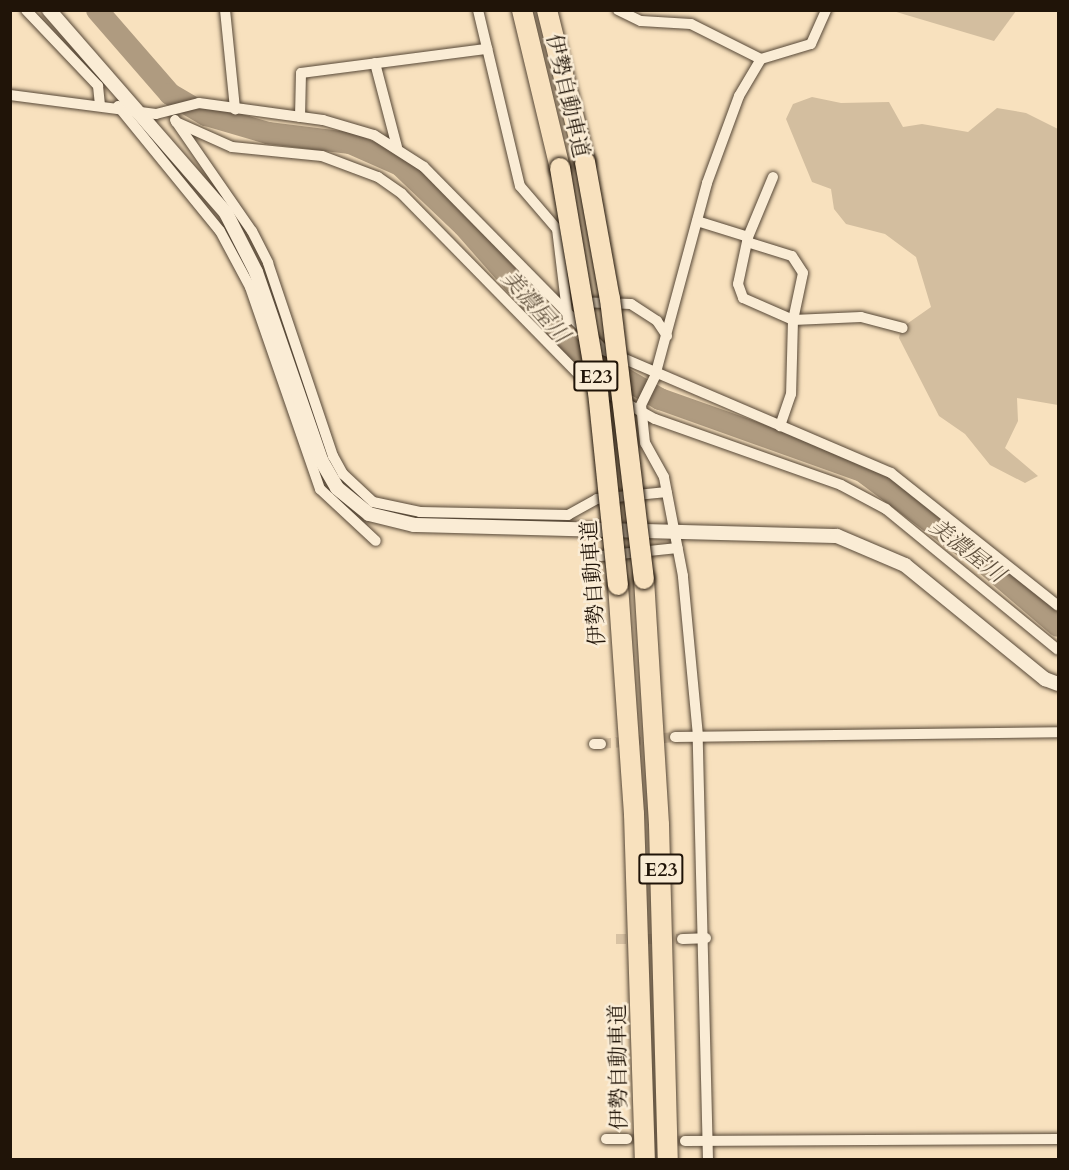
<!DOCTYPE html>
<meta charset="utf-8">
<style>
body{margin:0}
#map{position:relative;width:1069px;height:1170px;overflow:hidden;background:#f8e1be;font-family:Cardo,"Noto Serif JP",serif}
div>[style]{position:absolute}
.green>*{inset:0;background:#d3be9f}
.river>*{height:22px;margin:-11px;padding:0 11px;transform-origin:11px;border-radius:11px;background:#af9b80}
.minor-tunnel>*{height:10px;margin-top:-5px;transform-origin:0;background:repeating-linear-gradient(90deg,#d8c2a3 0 10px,transparent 0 15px)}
.roads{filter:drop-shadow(0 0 2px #564736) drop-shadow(0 0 2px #564736)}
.minor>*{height:10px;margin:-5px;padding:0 5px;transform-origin:5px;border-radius:5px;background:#faecd5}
.tertiary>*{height:14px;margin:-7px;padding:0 7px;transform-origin:7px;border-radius:7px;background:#faecd5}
.motorway>*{height:20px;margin:-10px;padding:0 10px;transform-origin:10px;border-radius:10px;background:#f8e1be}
.bridges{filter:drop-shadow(0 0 2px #201408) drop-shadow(0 0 2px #201408)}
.motorway-bridge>*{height:20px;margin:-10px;padding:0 10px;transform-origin:10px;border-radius:10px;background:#f8e1be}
span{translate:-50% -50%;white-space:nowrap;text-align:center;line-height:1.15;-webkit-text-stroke:5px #faecd5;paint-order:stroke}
.shield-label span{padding:2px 4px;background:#faecd5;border:2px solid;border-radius:4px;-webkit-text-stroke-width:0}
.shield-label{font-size:20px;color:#201408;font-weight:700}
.street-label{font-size:21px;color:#201408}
.water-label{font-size:22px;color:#60513e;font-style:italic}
.frame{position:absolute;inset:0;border:12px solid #201408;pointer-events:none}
</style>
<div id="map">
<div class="green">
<div style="clip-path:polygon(893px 11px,1016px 10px,1016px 11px,994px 41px)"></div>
<div style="clip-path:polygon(812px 97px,841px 103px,889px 102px,903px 127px,922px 124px,968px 132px,997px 108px,1026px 113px,1058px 129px,1058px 405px,1017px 398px,1018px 421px,1005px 448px,1038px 476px,1025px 483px,990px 465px,965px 434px,939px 416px,899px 338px,901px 328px,931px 307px,916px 257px,885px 234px,846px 224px,834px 209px,831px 189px,812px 182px,786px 119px,793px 104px)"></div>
</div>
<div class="river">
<div style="left:97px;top:10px;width:111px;rotate:49deg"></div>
<div style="left:170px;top:94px;width:42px;rotate:30.3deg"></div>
<div style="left:206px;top:115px;width:65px;rotate:16.2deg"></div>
<div style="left:268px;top:133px;width:83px;rotate:7deg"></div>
<div style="left:350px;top:143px;width:55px;rotate:23.7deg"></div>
<div style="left:400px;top:165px;width:88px;rotate:43.6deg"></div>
<div style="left:464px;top:226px;width:162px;rotate:48.7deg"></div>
<div style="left:571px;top:348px;width:103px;rotate:29.8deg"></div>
<div style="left:660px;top:399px;width:214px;rotate:19.6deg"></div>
<div style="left:862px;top:471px;width:141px;rotate:36.6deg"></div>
<div style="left:975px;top:555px;width:109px;rotate:40.5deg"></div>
</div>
<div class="minor-tunnel">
<div style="left:601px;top:744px;width:74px;rotate:-5.4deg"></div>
<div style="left:616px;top:939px;width:66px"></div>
<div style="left:627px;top:1139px;width:58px;rotate:2deg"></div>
</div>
<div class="roads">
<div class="minor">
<div style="left:26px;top:10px;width:105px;rotate:46.5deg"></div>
<div style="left:98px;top:86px;width:18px;rotate:84deg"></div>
<div style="left:225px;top:10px;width:100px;rotate:84.2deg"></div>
<div style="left:478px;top:10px;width:181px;rotate:76.6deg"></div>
<div style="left:520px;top:186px;width:57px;rotate:49.3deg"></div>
<div style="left:557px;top:229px;width:92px;rotate:83.1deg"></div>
<div style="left:618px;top:10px;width:25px;rotate:26deg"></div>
<div style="left:641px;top:21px;width:50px;rotate:3.4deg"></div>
<div style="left:691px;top:24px;width:78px;rotate:26.6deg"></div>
<div style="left:375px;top:63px;width:87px;rotate:75.3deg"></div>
<div style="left:10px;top:95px;width:147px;rotate:7.4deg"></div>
<div style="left:156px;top:114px;width:44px;rotate:-14.3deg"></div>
<div style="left:199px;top:103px;width:125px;rotate:7.8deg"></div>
<div style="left:323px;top:120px;width:53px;rotate:16.4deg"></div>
<div style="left:374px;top:135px;width:59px;rotate:32.6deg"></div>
<div style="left:424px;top:167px;width:257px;rotate:45.5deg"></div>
<div style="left:604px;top:350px;width:312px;rotate:23.2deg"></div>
<div style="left:891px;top:473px;width:213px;rotate:38.5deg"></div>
<div style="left:118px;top:106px;width:161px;rotate:50.8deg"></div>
<div style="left:220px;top:231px;width:64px;rotate:61.8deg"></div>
<div style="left:250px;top:287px;width:214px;rotate:70.9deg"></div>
<div style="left:320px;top:489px;width:76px;rotate:42.9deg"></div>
<div style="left:300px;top:117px;width:44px;rotate:-88.7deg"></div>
<div style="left:301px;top:73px;width:188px;rotate:-7.4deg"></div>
<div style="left:175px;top:120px;width:135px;rotate:55.3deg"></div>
<div style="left:252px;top:231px;width:36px;rotate:63deg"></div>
<div style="left:268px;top:263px;width:204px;rotate:71.4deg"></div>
<div style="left:333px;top:456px;width:21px;rotate:61deg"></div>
<div style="left:343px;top:474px;width:41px;rotate:43deg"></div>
<div style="left:373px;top:502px;width:48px;rotate:12deg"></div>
<div style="left:420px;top:512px;width:148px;rotate:1.2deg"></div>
<div style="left:568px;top:515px;width:33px;rotate:-29deg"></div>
<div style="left:597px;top:499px;width:70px;rotate:-5.7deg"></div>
<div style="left:176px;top:122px;width:61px;rotate:24.1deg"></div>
<div style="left:232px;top:147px;width:90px;rotate:5.7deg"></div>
<div style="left:322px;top:156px;width:60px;rotate:20.6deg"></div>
<div style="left:378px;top:177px;width:29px;rotate:35deg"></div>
<div style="left:402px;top:194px;width:260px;rotate:45.6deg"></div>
<div style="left:584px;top:380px;width:81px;rotate:28.8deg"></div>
<div style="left:655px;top:419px;width:197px;rotate:19.5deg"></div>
<div style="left:841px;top:485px;width:51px;rotate:28.1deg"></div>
<div style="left:886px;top:509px;width:222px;rotate:39.3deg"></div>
<div style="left:773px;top:177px;width:65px;rotate:112.6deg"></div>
<div style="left:748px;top:237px;width:48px;rotate:102deg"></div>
<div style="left:738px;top:284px;width:15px;rotate:70deg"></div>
<div style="left:743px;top:298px;width:55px;rotate:23.7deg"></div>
<div style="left:793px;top:320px;width:68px;rotate:-2.5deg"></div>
<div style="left:861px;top:317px;width:43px;rotate:14.7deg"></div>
<div style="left:697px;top:221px;width:53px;rotate:17.4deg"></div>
<div style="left:747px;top:242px;width:47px;rotate:17.3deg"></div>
<div style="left:792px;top:256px;width:20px;rotate:57deg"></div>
<div style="left:803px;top:273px;width:48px;rotate:102deg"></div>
<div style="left:793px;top:320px;width:74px;rotate:91.5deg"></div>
<div style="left:791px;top:394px;width:34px;rotate:109deg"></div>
<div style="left:579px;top:302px;width:52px;rotate:2.2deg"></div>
<div style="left:631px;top:304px;width:31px;rotate:33deg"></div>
<div style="left:657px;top:321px;width:18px;rotate:56deg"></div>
<div style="left:601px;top:556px;width:77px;rotate:-5.9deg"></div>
<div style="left:675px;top:737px;width:383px;rotate:-0.7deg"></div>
<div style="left:594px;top:744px;width:7px"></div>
<div style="left:682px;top:939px;width:24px;rotate:-2deg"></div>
<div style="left:606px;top:1139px;width:21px"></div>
<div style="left:685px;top:1141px;width:373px;rotate:-0.3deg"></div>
<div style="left:708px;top:1160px;width:424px;rotate:-91.4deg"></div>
<div style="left:698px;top:736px;width:161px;rotate:-95.4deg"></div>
<div style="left:683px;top:576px;width:101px;rotate:-100.9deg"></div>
<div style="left:664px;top:477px;width:39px;rotate:-119deg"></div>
<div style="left:645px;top:443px;width:38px;rotate:-96deg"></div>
<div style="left:641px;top:405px;width:32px;rotate:-64deg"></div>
<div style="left:655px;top:376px;width:200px;rotate:-74.9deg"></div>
<div style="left:707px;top:183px;width:93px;rotate:-69.8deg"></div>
<div style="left:739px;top:96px;width:43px;rotate:-59.3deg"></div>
<div style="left:761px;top:59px;width:52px;rotate:-16.7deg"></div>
<div style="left:811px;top:44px;width:37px;rotate:-66deg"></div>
</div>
<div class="tertiary">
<div style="left:49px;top:10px;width:269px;rotate:48.9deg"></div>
<div style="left:226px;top:213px;width:66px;rotate:63deg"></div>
<div style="left:256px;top:272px;width:199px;rotate:70.9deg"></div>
<div style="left:321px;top:460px;width:32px;rotate:60deg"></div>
<div style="left:337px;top:488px;width:41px;rotate:39.1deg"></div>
<div style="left:369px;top:514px;width:46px;rotate:13.7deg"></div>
<div style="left:414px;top:525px;width:423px;rotate:1.5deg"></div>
<div style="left:837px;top:536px;width:74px;rotate:23.1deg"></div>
<div style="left:905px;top:565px;width:181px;rotate:39.2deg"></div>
<div style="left:1045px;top:679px;width:14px;rotate:21deg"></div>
</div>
<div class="motorway">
<div style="left:522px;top:10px;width:163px;rotate:76.5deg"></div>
<div style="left:547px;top:10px;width:157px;rotate:76deg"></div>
<div style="left:644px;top:579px;width:246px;rotate:86.5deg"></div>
<div style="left:659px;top:825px;width:335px;rotate:88.5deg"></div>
<div style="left:618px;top:585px;width:230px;rotate:86deg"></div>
<div style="left:634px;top:814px;width:346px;rotate:88.2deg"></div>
</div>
</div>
<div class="bridges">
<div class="motorway-bridge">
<div style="left:585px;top:162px;width:139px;rotate:79.7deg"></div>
<div style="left:610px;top:299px;width:282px;rotate:83.1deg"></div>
<div style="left:560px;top:168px;width:227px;rotate:80.4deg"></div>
<div style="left:598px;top:392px;width:194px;rotate:84.1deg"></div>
</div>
</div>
<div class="shield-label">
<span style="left:596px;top:376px">E23</span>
<span style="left:661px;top:869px">E23</span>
</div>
<div class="street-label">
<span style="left:567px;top:96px;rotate:77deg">伊勢自動車道</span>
<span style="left:594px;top:583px;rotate:-94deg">伊勢自動車道</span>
<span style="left:619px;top:1067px;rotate:-91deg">伊勢自動車道</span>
</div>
<div class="water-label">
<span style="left:535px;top:307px;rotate:48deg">美濃屋川</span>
<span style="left:967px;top:551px;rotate:38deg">美濃屋川</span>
</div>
<div class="frame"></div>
</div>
